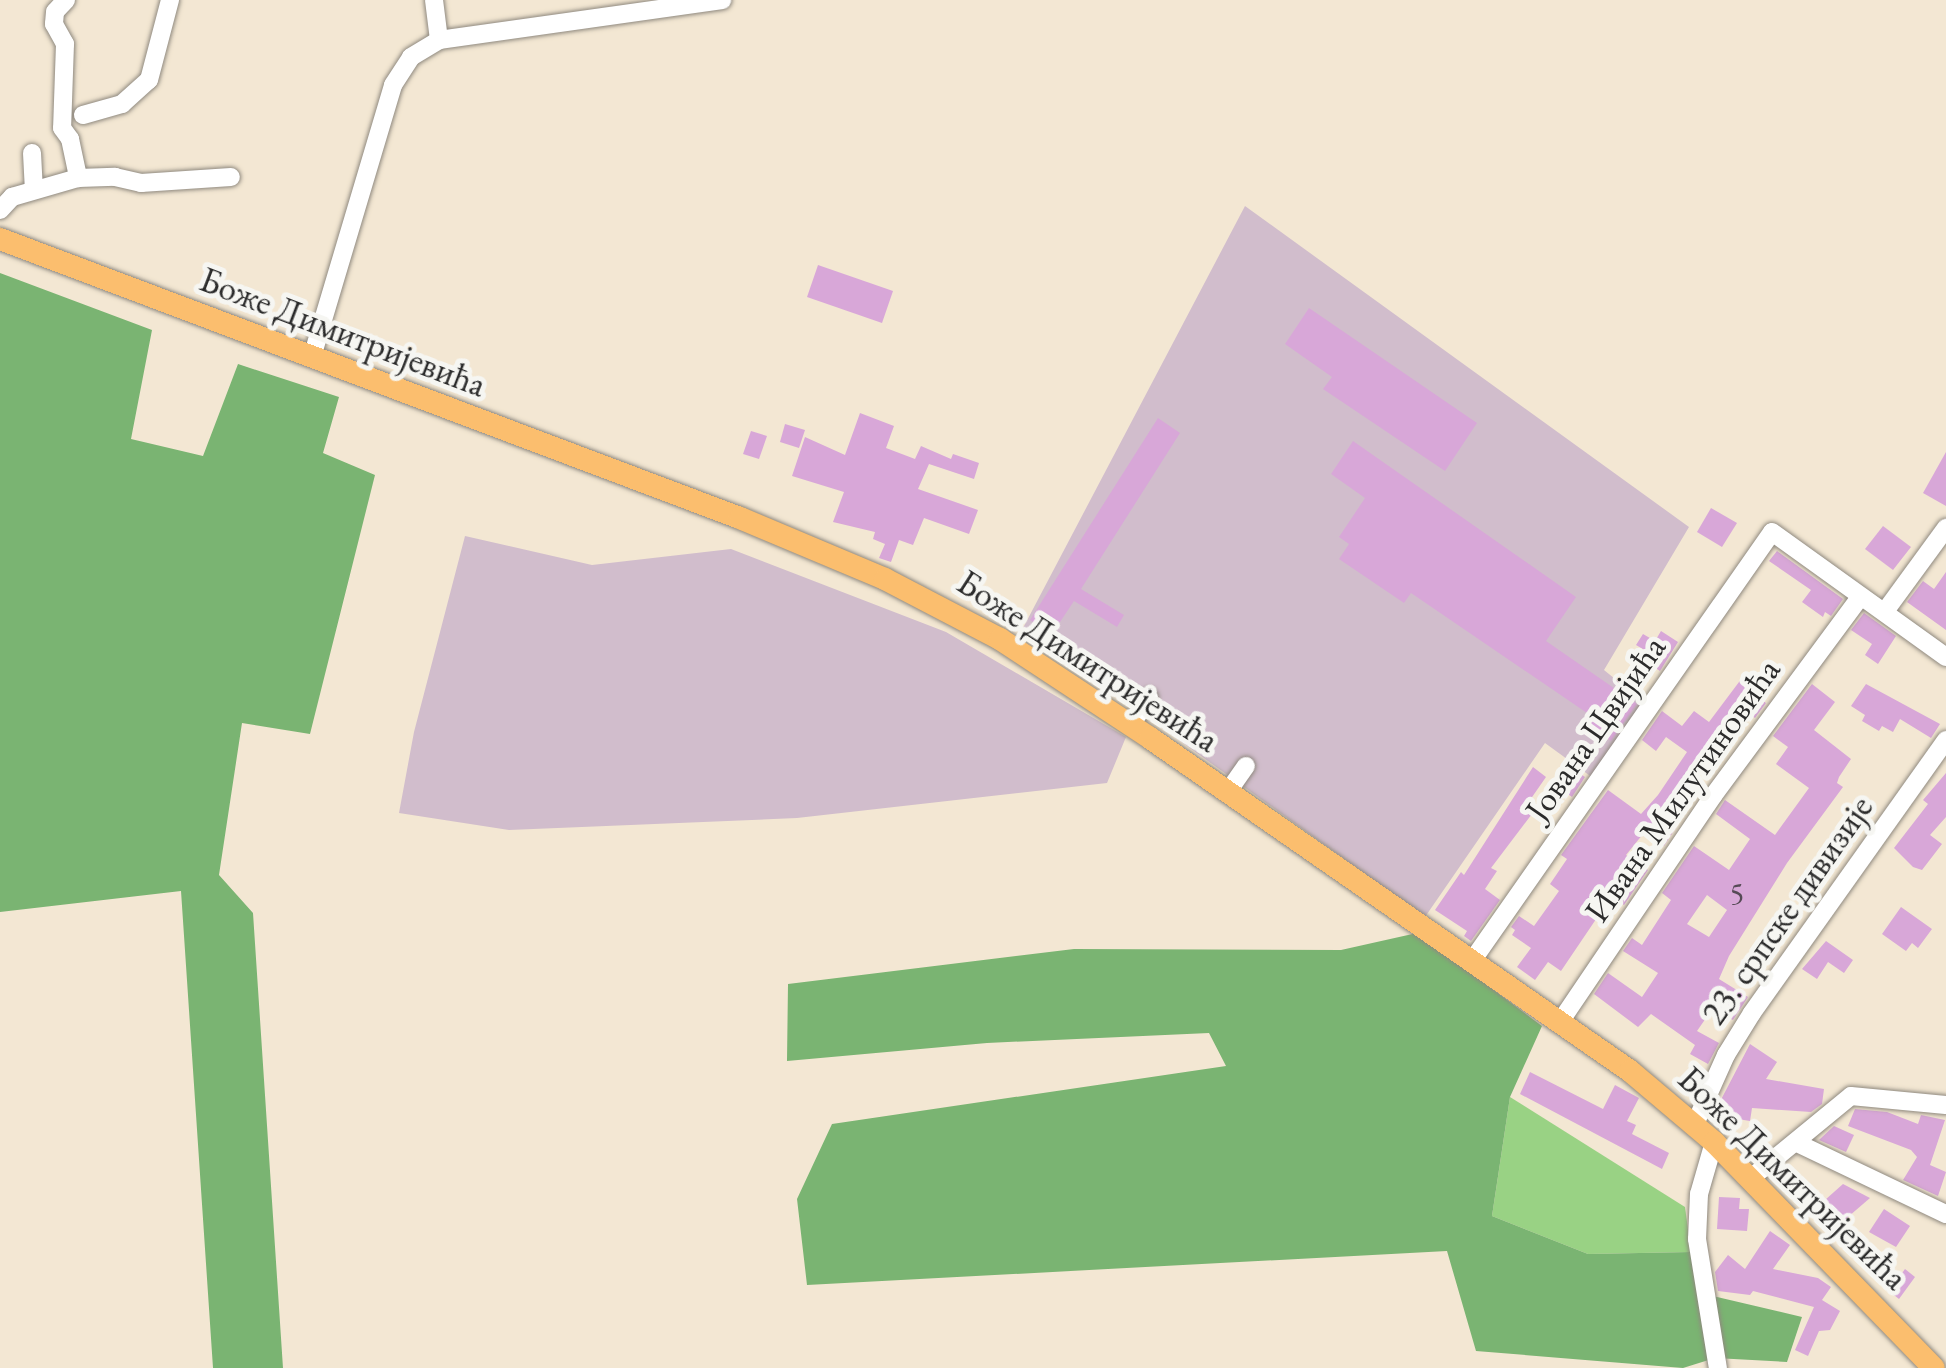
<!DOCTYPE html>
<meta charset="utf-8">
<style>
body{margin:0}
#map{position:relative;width:1946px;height:1368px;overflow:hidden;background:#f3e7d3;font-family:"EB Garamond",serif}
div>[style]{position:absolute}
.industrial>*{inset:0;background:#d1bdcc}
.green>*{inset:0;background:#99d284}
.forest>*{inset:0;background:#7ab472}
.building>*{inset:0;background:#d8a7d8}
.roads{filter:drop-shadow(0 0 2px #8f897f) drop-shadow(0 0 2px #8f897f)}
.minor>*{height:18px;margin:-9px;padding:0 9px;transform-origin:9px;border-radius:9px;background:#fff}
.major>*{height:22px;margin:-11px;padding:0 11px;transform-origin:11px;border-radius:11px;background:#fbbe6e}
span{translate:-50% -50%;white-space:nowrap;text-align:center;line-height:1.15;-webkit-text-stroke:10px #f6f6f2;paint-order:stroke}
.number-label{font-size:30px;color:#564a56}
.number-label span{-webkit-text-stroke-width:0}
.street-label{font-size:35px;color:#2b2b2b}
</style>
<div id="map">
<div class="industrial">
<div style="clip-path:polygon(1245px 206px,1689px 527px,1604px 670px,1647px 705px,1593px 778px,1545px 743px,1425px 917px,1023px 628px)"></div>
<div style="clip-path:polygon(465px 536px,592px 565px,731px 549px,946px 632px,1126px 737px,1107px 783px,797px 818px,509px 830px,399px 813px,414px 732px)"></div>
</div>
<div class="green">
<div style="clip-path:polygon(1510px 1097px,1685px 1207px,1691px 1252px,1588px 1254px,1492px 1216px)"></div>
</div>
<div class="forest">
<div style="clip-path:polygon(0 273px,152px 330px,131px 439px,203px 456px,238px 364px,339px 397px,323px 453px,375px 475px,310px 734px,242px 723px,219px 875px,253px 913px,283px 1368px,213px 1368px,181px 891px,0 912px)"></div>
<div style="clip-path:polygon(1417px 933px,1542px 1026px,1510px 1097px,1492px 1216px,1588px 1254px,1691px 1252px,1700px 1293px,1802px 1317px,1787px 1362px,1715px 1358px,1683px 1368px,1476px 1351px,1447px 1251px,807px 1285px,797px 1199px,832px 1124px,1226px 1066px,1209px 1033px,987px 1043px,787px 1061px,788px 984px,1074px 949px,1341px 950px)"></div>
</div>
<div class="building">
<div style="clip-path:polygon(818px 265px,893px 291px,882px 323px,807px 297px)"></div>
<div style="clip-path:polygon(1309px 308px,1477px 423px,1445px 471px,1323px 389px,1332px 377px,1285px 344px)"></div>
<div style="clip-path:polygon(860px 413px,894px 426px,886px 448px,915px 459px,921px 446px,951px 459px,953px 454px,979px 463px,974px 479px,929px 464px,918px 489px,978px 510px,969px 534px,924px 518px,913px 545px,899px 540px,891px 562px,879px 558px,885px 544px,873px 539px,875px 532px,833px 522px,844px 492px,792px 476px,805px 437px,845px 455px)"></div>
<div style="clip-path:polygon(1158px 418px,1180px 433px,1081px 589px,1124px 615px,1117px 627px,1074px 601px,1052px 634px,1030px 620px)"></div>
<div style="clip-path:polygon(785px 424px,805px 430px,799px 448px,780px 442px)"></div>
<div style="clip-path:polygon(751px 431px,767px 436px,759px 459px,743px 454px)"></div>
<div style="clip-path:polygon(1353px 441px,1576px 597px,1546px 641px,1637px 704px,1611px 741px,1582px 721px,1587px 713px,1411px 593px,1404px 603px,1339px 559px,1349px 544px,1339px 537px,1365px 498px,1331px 474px)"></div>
<div style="clip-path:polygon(1946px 452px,1946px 506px,1923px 493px)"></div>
<div style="clip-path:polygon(1711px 508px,1737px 523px,1722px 547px,1697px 532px)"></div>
<div style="clip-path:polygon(1883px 526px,1911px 547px,1893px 570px,1865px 549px)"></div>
<div style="clip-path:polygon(1777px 551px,1843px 599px,1831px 616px,1825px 612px,1823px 617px,1802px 602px,1811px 590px,1769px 561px)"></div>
<div style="clip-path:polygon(1946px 572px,1946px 630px,1907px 602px,1923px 581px,1934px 589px)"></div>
<div style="clip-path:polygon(1864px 613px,1896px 636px,1878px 664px,1865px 655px,1872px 644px,1851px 630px)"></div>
<div style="clip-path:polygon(1661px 631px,1678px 642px,1660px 671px,1643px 660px,1648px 652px,1636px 645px,1643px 634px,1655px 641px)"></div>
<div style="clip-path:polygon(1742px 678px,1754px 686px,1750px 692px,1766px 703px,1755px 718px,1744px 711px,1720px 750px,1707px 768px,1703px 765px,1686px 790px,1696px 797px,1664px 846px,1643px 834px,1626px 855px,1648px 870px,1624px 905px,1611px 897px,1561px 971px,1548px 962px,1535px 980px,1517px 967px,1531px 948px,1512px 935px,1515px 930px,1511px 927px,1519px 916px,1534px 926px,1559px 891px,1550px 884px,1567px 859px,1561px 855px,1608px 790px,1641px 814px,1658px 795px,1687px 752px,1666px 737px,1656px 751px,1642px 740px,1662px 711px,1682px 726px,1694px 711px,1709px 722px)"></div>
<div style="clip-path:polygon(evenodd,1812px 684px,1835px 702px,1814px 730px,1851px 759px,1839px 777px,1837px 783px,1843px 787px,1787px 863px,1729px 956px,1719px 979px,1748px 997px,1733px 1020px,1713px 1008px,1697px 1031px,1719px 1043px,1708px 1064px,1690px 1054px,1695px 1045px,1651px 1014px,1638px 1027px,1594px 994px,1608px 973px,1642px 997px,1658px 973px,1623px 951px,1632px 938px,1642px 945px,1671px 900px,1662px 893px,1694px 846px,1729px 870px,1750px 839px,1716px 814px,1725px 800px,1775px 835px,1809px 788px,1776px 764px,1788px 747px,1773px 736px,1812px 684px,1707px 895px,1727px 910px,1709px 937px,1687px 924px,1707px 895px)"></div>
<div style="clip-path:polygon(1866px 684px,1940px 724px,1931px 738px,1900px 719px,1893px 732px,1882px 726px,1879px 731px,1862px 721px,1865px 715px,1851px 706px)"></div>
<div style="clip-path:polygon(1566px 764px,1585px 777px,1572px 797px,1552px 783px)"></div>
<div style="clip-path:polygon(1533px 767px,1546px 777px,1530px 800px,1538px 806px,1491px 868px,1497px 871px,1485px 889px,1500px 900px,1471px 941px,1464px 936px,1467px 931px,1435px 910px,1461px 872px,1464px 875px)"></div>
<div style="clip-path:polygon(1946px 773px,1946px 817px,1930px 835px,1942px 844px,1922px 870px,1913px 867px,1894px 848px,1928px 804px,1923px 800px)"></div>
<div style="clip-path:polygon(1901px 907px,1932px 929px,1918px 948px,1912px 943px,1906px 951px,1882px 934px)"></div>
<div style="clip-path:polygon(1826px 941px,1853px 960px,1844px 973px,1828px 962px,1817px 979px,1802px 969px)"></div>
<div style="clip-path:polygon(1750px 1044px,1777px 1062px,1766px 1079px,1824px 1089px,1822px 1104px,1811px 1112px,1752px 1108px,1750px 1121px,1713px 1115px)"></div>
<div style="clip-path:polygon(1530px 1072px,1603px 1109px,1615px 1085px,1639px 1098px,1627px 1121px,1636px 1125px,1632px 1134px,1669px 1153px,1662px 1169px,1520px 1094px)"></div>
<div style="clip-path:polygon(1855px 1109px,1887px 1112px,1918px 1124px,1921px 1115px,1945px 1120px,1930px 1165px,1946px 1172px,1938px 1196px,1903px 1180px,1917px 1157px,1911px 1150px,1848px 1126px)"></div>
<div style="clip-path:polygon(1834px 1126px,1854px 1135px,1846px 1152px,1819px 1140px)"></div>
<div style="clip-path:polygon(1843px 1184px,1870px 1198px,1834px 1229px,1816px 1208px)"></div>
<div style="clip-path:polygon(1719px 1197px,1740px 1198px,1739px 1209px,1749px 1209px,1747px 1231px,1717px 1229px)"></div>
<div style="clip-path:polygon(1884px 1209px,1910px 1226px,1896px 1247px,1869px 1232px)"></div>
<div style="clip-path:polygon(1770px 1231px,1790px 1245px,1773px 1269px,1818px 1278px,1831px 1287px,1822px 1300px,1840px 1311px,1830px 1330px,1819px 1331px,1808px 1356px,1795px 1350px,1814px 1307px,1753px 1291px,1750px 1295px,1718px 1291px,1715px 1272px,1728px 1255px,1745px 1269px)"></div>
<div style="clip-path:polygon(1905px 1269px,1915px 1277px,1899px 1299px,1889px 1291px)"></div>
</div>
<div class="roads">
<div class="minor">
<div style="left:66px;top:0;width:16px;rotate:133deg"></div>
<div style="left:55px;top:12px;width:12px;rotate:95deg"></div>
<div style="left:54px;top:24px;width:23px;rotate:61deg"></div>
<div style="left:65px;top:44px;width:84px;rotate:92deg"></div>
<div style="left:62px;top:128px;width:14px;rotate:54deg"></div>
<div style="left:70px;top:139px;width:40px;rotate:78deg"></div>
<div style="left:434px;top:0;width:40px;rotate:82.9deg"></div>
<div style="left:83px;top:115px;width:41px;rotate:-15.8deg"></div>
<div style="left:122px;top:104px;width:36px;rotate:-42deg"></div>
<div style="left:149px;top:80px;width:83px;rotate:-75.3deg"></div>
<div style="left:32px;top:153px;width:36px;rotate:87deg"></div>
<div style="left:0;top:210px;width:18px;rotate:-47deg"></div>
<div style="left:12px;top:197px;width:69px;rotate:-16.1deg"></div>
<div style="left:78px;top:178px;width:37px;rotate:-2deg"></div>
<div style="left:115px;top:177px;width:27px;rotate:13deg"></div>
<div style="left:141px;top:183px;width:90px;rotate:-3.8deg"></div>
<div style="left:312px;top:357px;width:284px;rotate:-73.4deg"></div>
<div style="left:393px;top:85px;width:33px;rotate:-57deg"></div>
<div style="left:411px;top:57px;width:33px;rotate:-31deg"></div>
<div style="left:439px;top:40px;width:286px;rotate:-8deg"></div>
<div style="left:1886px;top:610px;width:102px;rotate:-53.8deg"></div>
<div style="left:1131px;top:725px;width:33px;rotate:-57deg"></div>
<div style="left:1227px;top:793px;width:33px;rotate:-55deg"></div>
<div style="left:1472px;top:961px;width:523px;rotate:-55.03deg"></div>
<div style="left:1772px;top:532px;width:214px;rotate:35.7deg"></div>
<div style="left:1560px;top:1022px;width:273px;rotate:-55.9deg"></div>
<div style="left:1713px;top:796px;width:247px;rotate:-53.5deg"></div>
<div style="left:1695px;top:1124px;width:76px;rotate:-65.8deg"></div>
<div style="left:1726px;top:1055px;width:49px;rotate:-58.2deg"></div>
<div style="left:1752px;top:1013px;width:335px;rotate:-54.6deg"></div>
<div style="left:1714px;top:1142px;width:54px;rotate:106.1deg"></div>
<div style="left:1699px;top:1194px;width:45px;rotate:92.5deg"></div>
<div style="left:1697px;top:1239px;width:131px;rotate:80.8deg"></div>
<div style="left:1797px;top:1143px;width:165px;rotate:25.5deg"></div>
<div style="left:1751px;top:1178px;width:129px;rotate:-39.4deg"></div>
<div style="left:1851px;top:1096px;width:95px;rotate:5.4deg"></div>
</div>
<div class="major">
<div style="left:0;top:239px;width:791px;rotate:20.66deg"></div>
<div style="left:740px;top:518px;width:157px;rotate:22.8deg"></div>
<div style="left:885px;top:579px;width:130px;rotate:27.6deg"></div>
<div style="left:1000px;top:639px;width:180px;rotate:33.4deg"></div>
<div style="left:1150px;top:738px;width:584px;rotate:34.75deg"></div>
<div style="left:1630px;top:1071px;width:110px;rotate:40.2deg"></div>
<div style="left:1714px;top:1142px;width:315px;rotate:45.8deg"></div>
</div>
</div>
<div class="number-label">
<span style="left:1737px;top:894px">5</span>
</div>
<div class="street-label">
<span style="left:343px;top:332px;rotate:21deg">Боже Димитријевића</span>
<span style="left:1088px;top:661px;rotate:33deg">Боже Димитријевића</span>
<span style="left:1595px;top:728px;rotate:-55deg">Јована Цвијића</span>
<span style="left:1682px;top:790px;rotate:-55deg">Ивана Милутиновића</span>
<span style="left:1787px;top:910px;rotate:-55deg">23. српске дивизије</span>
<span style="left:1793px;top:1178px;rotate:44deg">Боже Димитријевића</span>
</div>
</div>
